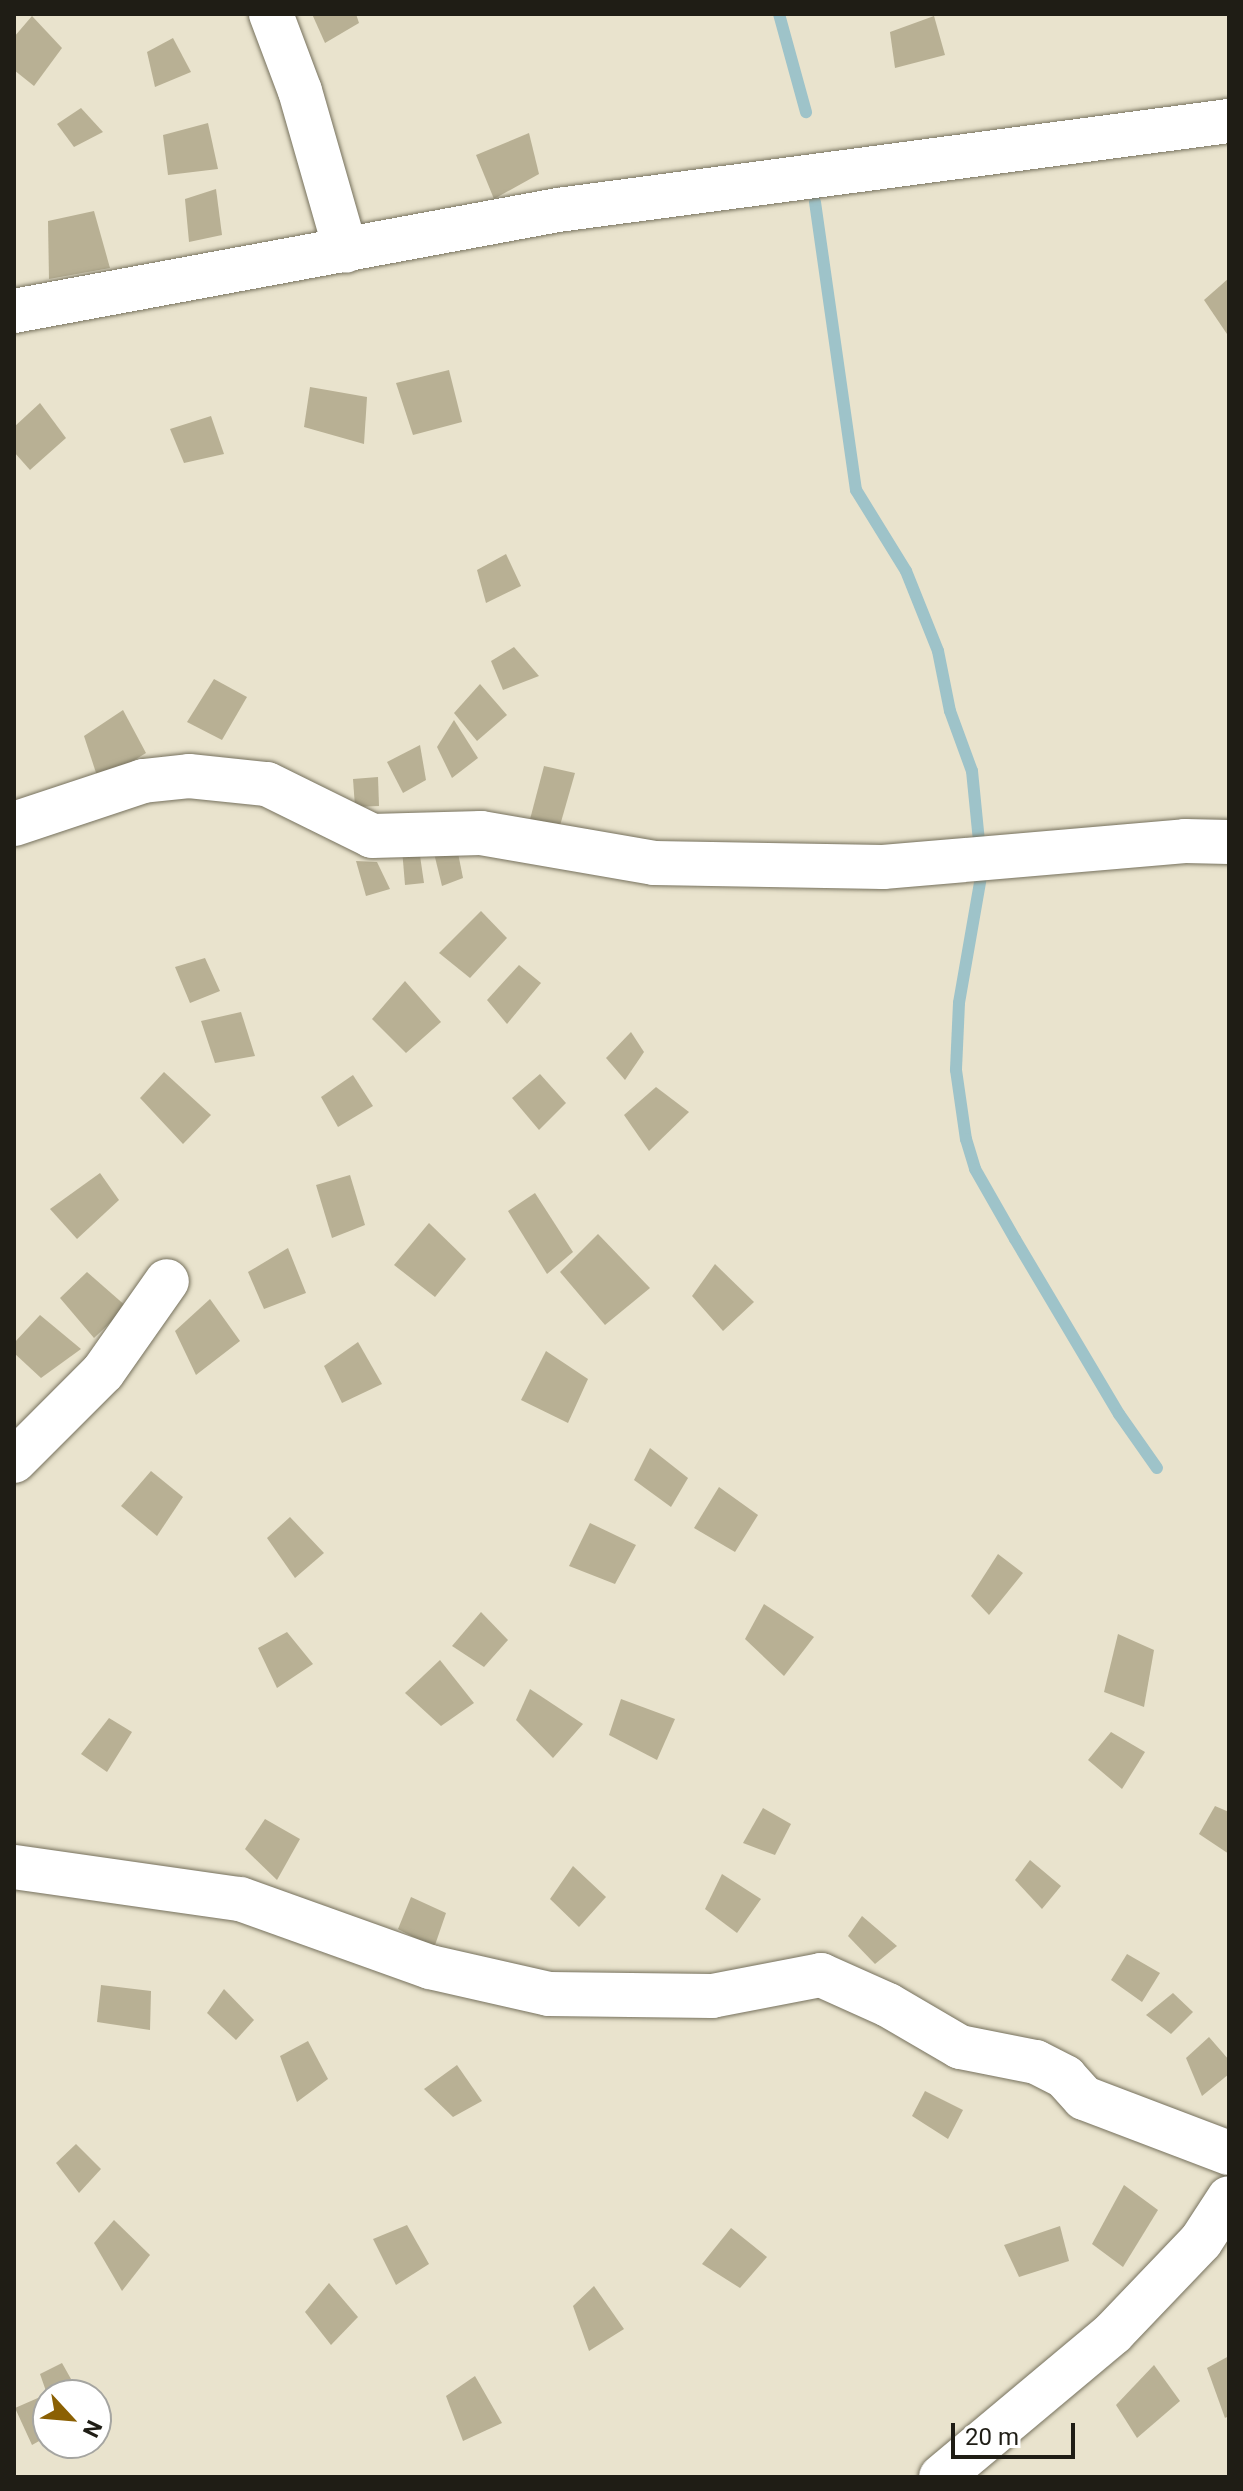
<!DOCTYPE html>
<style>
body{margin:0}
#map{position:relative;width:1243px;height:2491px;overflow:hidden;background:#e9e3cd;font-family:Roboto,sans-serif}
div>[style]{position:absolute}
.stream>*{height:12px;margin:-6px;padding:0 6px;transform-origin:6px;border-radius:6px;background:#9ec3c9}
.building>*{inset:0;background:#b8b094}
.roads{filter:drop-shadow(0 0 2px #76715d) drop-shadow(0 0 2px #76715d)}
.minor>*{height:44px;margin:-22px;padding:0 22px;transform-origin:22px;border-radius:22px;background:#fff}
span{translate:-50% -50%;white-space:nowrap;text-align:center;line-height:1.15;-webkit-text-stroke:8px #fff;paint-order:stroke}
.frame{position:absolute;inset:0;border:16px solid #1f1d15;pointer-events:none}
.north{position:absolute;left:32px;top:2379px;width:80px;height:80px;box-sizing:border-box;background:#fff;border:2px solid #a5a5a1;border-radius:50%;rotate:116deg;font-size:22px;font-weight:700;line-height:32px;text-align:center;color:#1f1d15}
.north::after{content:'';display:block;margin:auto;width:28px;height:36px;background:#8b6003;clip-path:polygon(50% 0,100% 100%,50% 72%,0 100%)}
.scale{position:absolute;left:951px;top:2423px;width:124px;height:36px;box-sizing:border-box;border:4px solid #1f1d15;border-top:0;padding-left:10px;font-size:24px;line-height:28px;white-space:nowrap;color:#1f1d15;-webkit-text-stroke:6px #fff;paint-order:stroke}
</style>
<div id="map">
<div class="stream">
<div style="left:779px;top:14px;width:102px;rotate:74.6deg"></div>
<div style="left:815px;top:202px;width:291px;rotate:81.9deg"></div>
<div style="left:856px;top:490px;width:95px;rotate:58.3deg"></div>
<div style="left:906px;top:571px;width:86px;rotate:68.2deg"></div>
<div style="left:938px;top:651px;width:61px;rotate:78.7deg"></div>
<div style="left:950px;top:711px;width:64px;rotate:69.9deg"></div>
<div style="left:972px;top:771px;width:100px;rotate:84.3deg"></div>
<div style="left:982px;top:871px;width:134px;rotate:99.9deg"></div>
<div style="left:959px;top:1003px;width:67px;rotate:92.6deg"></div>
<div style="left:956px;top:1070px;width:70px;rotate:81.8deg"></div>
<div style="left:966px;top:1139px;width:31px;rotate:73deg"></div>
<div style="left:975px;top:1169px;width:81px;rotate:60.3deg"></div>
<div style="left:1015px;top:1239px;width:204px;rotate:59.3deg"></div>
<div style="left:1119px;top:1414px;width:66px;rotate:54.9deg"></div>
</div>
<div class="building">
<div style="clip-path:polygon(312px 14px,356px 14px,359px 23px,325px 43px)"></div>
<div style="clip-path:polygon(32px 16px,62px 48px,34px 86px,14px 70px,14px 37px)"></div>
<div style="clip-path:polygon(934px 16px,945px 55px,895px 68px,890px 32px)"></div>
<div style="clip-path:polygon(173px 38px,191px 72px,155px 87px,147px 52px)"></div>
<div style="clip-path:polygon(81px 108px,103px 132px,74px 147px,57px 124px)"></div>
<div style="clip-path:polygon(208px 123px,218px 169px,168px 175px,163px 135px)"></div>
<div style="clip-path:polygon(529px 133px,539px 174px,494px 199px,476px 155px)"></div>
<div style="clip-path:polygon(216px 189px,222px 235px,189px 242px,185px 199px)"></div>
<div style="clip-path:polygon(94px 211px,110px 268px,49px 279px,48px 221px)"></div>
<div style="clip-path:polygon(1229px 278px,1229px 337px,1204px 300px)"></div>
<div style="clip-path:polygon(449px 370px,462px 422px,413px 435px,396px 383px)"></div>
<div style="clip-path:polygon(310px 387px,367px 397px,364px 444px,304px 427px)"></div>
<div style="clip-path:polygon(40px 403px,66px 438px,30px 470px,14px 452px,14px 427px)"></div>
<div style="clip-path:polygon(211px 416px,224px 454px,184px 463px,170px 429px)"></div>
<div style="clip-path:polygon(506px 554px,521px 586px,486px 603px,477px 570px)"></div>
<div style="clip-path:polygon(514px 647px,539px 676px,503px 690px,491px 661px)"></div>
<div style="clip-path:polygon(214px 679px,247px 697px,222px 740px,187px 722px)"></div>
<div style="clip-path:polygon(480px 684px,507px 715px,477px 741px,454px 713px)"></div>
<div style="clip-path:polygon(123px 710px,146px 753px,99px 782px,84px 736px)"></div>
<div style="clip-path:polygon(454px 720px,478px 758px,452px 778px,437px 747px)"></div>
<div style="clip-path:polygon(420px 745px,426px 780px,403px 793px,387px 762px)"></div>
<div style="clip-path:polygon(544px 766px,575px 773px,557px 836px,528px 827px)"></div>
<div style="clip-path:polygon(378px 777px,379px 806px,355px 807px,353px 779px)"></div>
<div style="clip-path:polygon(457px 848px,463px 878px,442px 886px,433px 849px)"></div>
<div style="clip-path:polygon(402px 849px,419px 849px,424px 883px,405px 885px)"></div>
<div style="clip-path:polygon(356px 861px,377px 862px,390px 889px,366px 896px)"></div>
<div style="clip-path:polygon(481px 911px,507px 938px,470px 978px,439px 953px)"></div>
<div style="clip-path:polygon(205px 958px,220px 991px,190px 1003px,175px 967px)"></div>
<div style="clip-path:polygon(519px 965px,541px 983px,507px 1024px,487px 1000px)"></div>
<div style="clip-path:polygon(405px 981px,441px 1022px,406px 1053px,372px 1019px)"></div>
<div style="clip-path:polygon(241px 1012px,255px 1056px,215px 1063px,201px 1021px)"></div>
<div style="clip-path:polygon(631px 1032px,644px 1052px,625px 1080px,606px 1058px)"></div>
<div style="clip-path:polygon(164px 1072px,211px 1115px,183px 1144px,140px 1098px)"></div>
<div style="clip-path:polygon(540px 1074px,566px 1103px,539px 1130px,512px 1098px)"></div>
<div style="clip-path:polygon(353px 1075px,373px 1106px,338px 1127px,321px 1097px)"></div>
<div style="clip-path:polygon(656px 1087px,689px 1112px,649px 1151px,624px 1115px)"></div>
<div style="clip-path:polygon(100px 1173px,119px 1200px,77px 1239px,50px 1209px)"></div>
<div style="clip-path:polygon(350px 1175px,365px 1225px,332px 1238px,316px 1185px)"></div>
<div style="clip-path:polygon(535px 1193px,573px 1252px,547px 1274px,508px 1211px)"></div>
<div style="clip-path:polygon(429px 1223px,466px 1259px,435px 1297px,394px 1265px)"></div>
<div style="clip-path:polygon(598px 1234px,650px 1288px,605px 1325px,560px 1272px)"></div>
<div style="clip-path:polygon(288px 1248px,306px 1293px,264px 1309px,248px 1272px)"></div>
<div style="clip-path:polygon(715px 1264px,754px 1302px,723px 1331px,692px 1296px)"></div>
<div style="clip-path:polygon(87px 1272px,127px 1307px,94px 1338px,60px 1298px)"></div>
<div style="clip-path:polygon(210px 1299px,240px 1341px,196px 1375px,175px 1331px)"></div>
<div style="clip-path:polygon(40px 1315px,81px 1349px,41px 1378px,14px 1353px,14px 1343px)"></div>
<div style="clip-path:polygon(358px 1342px,382px 1384px,342px 1403px,324px 1366px)"></div>
<div style="clip-path:polygon(546px 1351px,588px 1379px,568px 1423px,521px 1400px)"></div>
<div style="clip-path:polygon(650px 1448px,688px 1478px,671px 1507px,634px 1480px)"></div>
<div style="clip-path:polygon(151px 1471px,183px 1497px,157px 1536px,121px 1506px)"></div>
<div style="clip-path:polygon(719px 1487px,758px 1515px,735px 1552px,694px 1528px)"></div>
<div style="clip-path:polygon(290px 1517px,324px 1553px,295px 1578px,267px 1538px)"></div>
<div style="clip-path:polygon(590px 1523px,636px 1545px,615px 1584px,569px 1566px)"></div>
<div style="clip-path:polygon(998px 1554px,1023px 1573px,989px 1615px,971px 1596px)"></div>
<div style="clip-path:polygon(764px 1604px,814px 1637px,784px 1676px,745px 1639px)"></div>
<div style="clip-path:polygon(481px 1612px,508px 1640px,484px 1667px,452px 1646px)"></div>
<div style="clip-path:polygon(287px 1632px,313px 1664px,277px 1688px,258px 1648px)"></div>
<div style="clip-path:polygon(1118px 1634px,1154px 1650px,1144px 1707px,1104px 1692px)"></div>
<div style="clip-path:polygon(440px 1660px,474px 1703px,441px 1726px,405px 1693px)"></div>
<div style="clip-path:polygon(530px 1689px,583px 1724px,553px 1758px,516px 1720px)"></div>
<div style="clip-path:polygon(621px 1699px,675px 1719px,657px 1760px,609px 1735px)"></div>
<div style="clip-path:polygon(109px 1718px,132px 1732px,107px 1772px,81px 1754px)"></div>
<div style="clip-path:polygon(1111px 1732px,1145px 1752px,1122px 1789px,1088px 1760px)"></div>
<div style="clip-path:polygon(1215px 1806px,1229px 1812px,1229px 1854px,1199px 1834px)"></div>
<div style="clip-path:polygon(763px 1808px,791px 1824px,775px 1855px,743px 1843px)"></div>
<div style="clip-path:polygon(265px 1819px,300px 1839px,277px 1880px,245px 1849px)"></div>
<div style="clip-path:polygon(1030px 1860px,1061px 1886px,1042px 1909px,1015px 1880px)"></div>
<div style="clip-path:polygon(573px 1866px,606px 1897px,579px 1927px,550px 1899px)"></div>
<div style="clip-path:polygon(722px 1874px,761px 1899px,737px 1933px,705px 1909px)"></div>
<div style="clip-path:polygon(411px 1897px,446px 1913px,434px 1948px,398px 1929px)"></div>
<div style="clip-path:polygon(862px 1916px,897px 1946px,875px 1964px,848px 1936px)"></div>
<div style="clip-path:polygon(1127px 1954px,1160px 1973px,1142px 2002px,1111px 1980px)"></div>
<div style="clip-path:polygon(101px 1985px,151px 1991px,150px 2030px,97px 2022px)"></div>
<div style="clip-path:polygon(224px 1989px,254px 2020px,236px 2040px,207px 2013px)"></div>
<div style="clip-path:polygon(1173px 1993px,1193px 2012px,1171px 2034px,1146px 2015px)"></div>
<div style="clip-path:polygon(1209px 2037px,1229px 2060px,1229px 2074px,1202px 2096px,1186px 2058px)"></div>
<div style="clip-path:polygon(308px 2041px,328px 2079px,297px 2102px,280px 2056px)"></div>
<div style="clip-path:polygon(457px 2065px,482px 2101px,453px 2117px,424px 2089px)"></div>
<div style="clip-path:polygon(925px 2091px,963px 2110px,948px 2139px,912px 2116px)"></div>
<div style="clip-path:polygon(76px 2144px,101px 2169px,79px 2193px,56px 2163px)"></div>
<div style="clip-path:polygon(1124px 2185px,1158px 2210px,1123px 2267px,1092px 2244px)"></div>
<div style="clip-path:polygon(114px 2220px,150px 2255px,122px 2291px,94px 2243px)"></div>
<div style="clip-path:polygon(407px 2225px,429px 2264px,396px 2285px,373px 2239px)"></div>
<div style="clip-path:polygon(1060px 2226px,1069px 2261px,1019px 2277px,1004px 2245px)"></div>
<div style="clip-path:polygon(731px 2228px,767px 2257px,740px 2288px,702px 2264px)"></div>
<div style="clip-path:polygon(329px 2283px,358px 2317px,331px 2345px,305px 2312px)"></div>
<div style="clip-path:polygon(594px 2286px,624px 2329px,589px 2351px,573px 2306px)"></div>
<div style="clip-path:polygon(1229px 2356px,1229px 2416px,1225px 2418px,1207px 2368px)"></div>
<div style="clip-path:polygon(62px 2363px,80px 2395px,48px 2395px,48px 2436px,32px 2445px,15px 2408px,47px 2394px,40px 2374px)"></div>
<div style="clip-path:polygon(1154px 2365px,1180px 2401px,1137px 2438px,1116px 2405px)"></div>
<div style="clip-path:polygon(475px 2376px,502px 2423px,463px 2441px,446px 2396px)"></div>
</div>
<div class="roads">
<div class="minor">
<div style="left:271px;top:14px;width:82px;rotate:69.4deg"></div>
<div style="left:300px;top:91px;width:166px;rotate:74deg"></div>
<div style="left:14px;top:311px;width:553px;rotate:-10.52deg"></div>
<div style="left:558px;top:210px;width:677px;rotate:-7.56deg"></div>
<div style="left:14px;top:824px;width:136px;rotate:-18.4deg"></div>
<div style="left:143px;top:781px;width:46px;rotate:-6.2deg"></div>
<div style="left:189px;top:776px;width:78px;rotate:5.9deg"></div>
<div style="left:267px;top:784px;width:117px;rotate:26.3deg"></div>
<div style="left:372px;top:836px;width:109px;rotate:-1.6deg"></div>
<div style="left:481px;top:833px;width:176px;rotate:9.8deg"></div>
<div style="left:654px;top:863px;width:229px;rotate:1deg"></div>
<div style="left:883px;top:867px;width:303px;rotate:-4.9deg"></div>
<div style="left:1185px;top:841px;width:44px;rotate:1.3deg"></div>
<div style="left:14px;top:1461px;width:126px;rotate:-45deg"></div>
<div style="left:103px;top:1372px;width:111px;rotate:-54.9deg"></div>
<div style="left:14px;top:1867px;width:228px;rotate:8.1deg"></div>
<div style="left:240px;top:1899px;width:202px;rotate:19.7deg"></div>
<div style="left:430px;top:1967px;width:122px;rotate:12.8deg"></div>
<div style="left:549px;top:1994px;width:163px;rotate:0.7deg"></div>
<div style="left:712px;top:1996px;width:111px;rotate:-10.9deg"></div>
<div style="left:821px;top:1975px;width:73px;rotate:24.1deg"></div>
<div style="left:888px;top:2005px;width:83px;rotate:30.3deg"></div>
<div style="left:960px;top:2047px;width:77px;rotate:11.2deg"></div>
<div style="left:1036px;top:2062px;width:33px;rotate:27deg"></div>
<div style="left:1065px;top:2077px;width:28px;rotate:48deg"></div>
<div style="left:1084px;top:2098px;width:155px;rotate:20.8deg"></div>
<div style="left:941px;top:2477px;width:224px;rotate:-39.9deg"></div>
<div style="left:1113px;top:2333px;width:127px;rotate:-46.3deg"></div>
<div style="left:1201px;top:2241px;width:51px;rotate:-56.9deg"></div>
</div>
</div>
<div class="frame"></div>
<div class="north">N</div>
<div class="scale">20 m</div>
</div>
